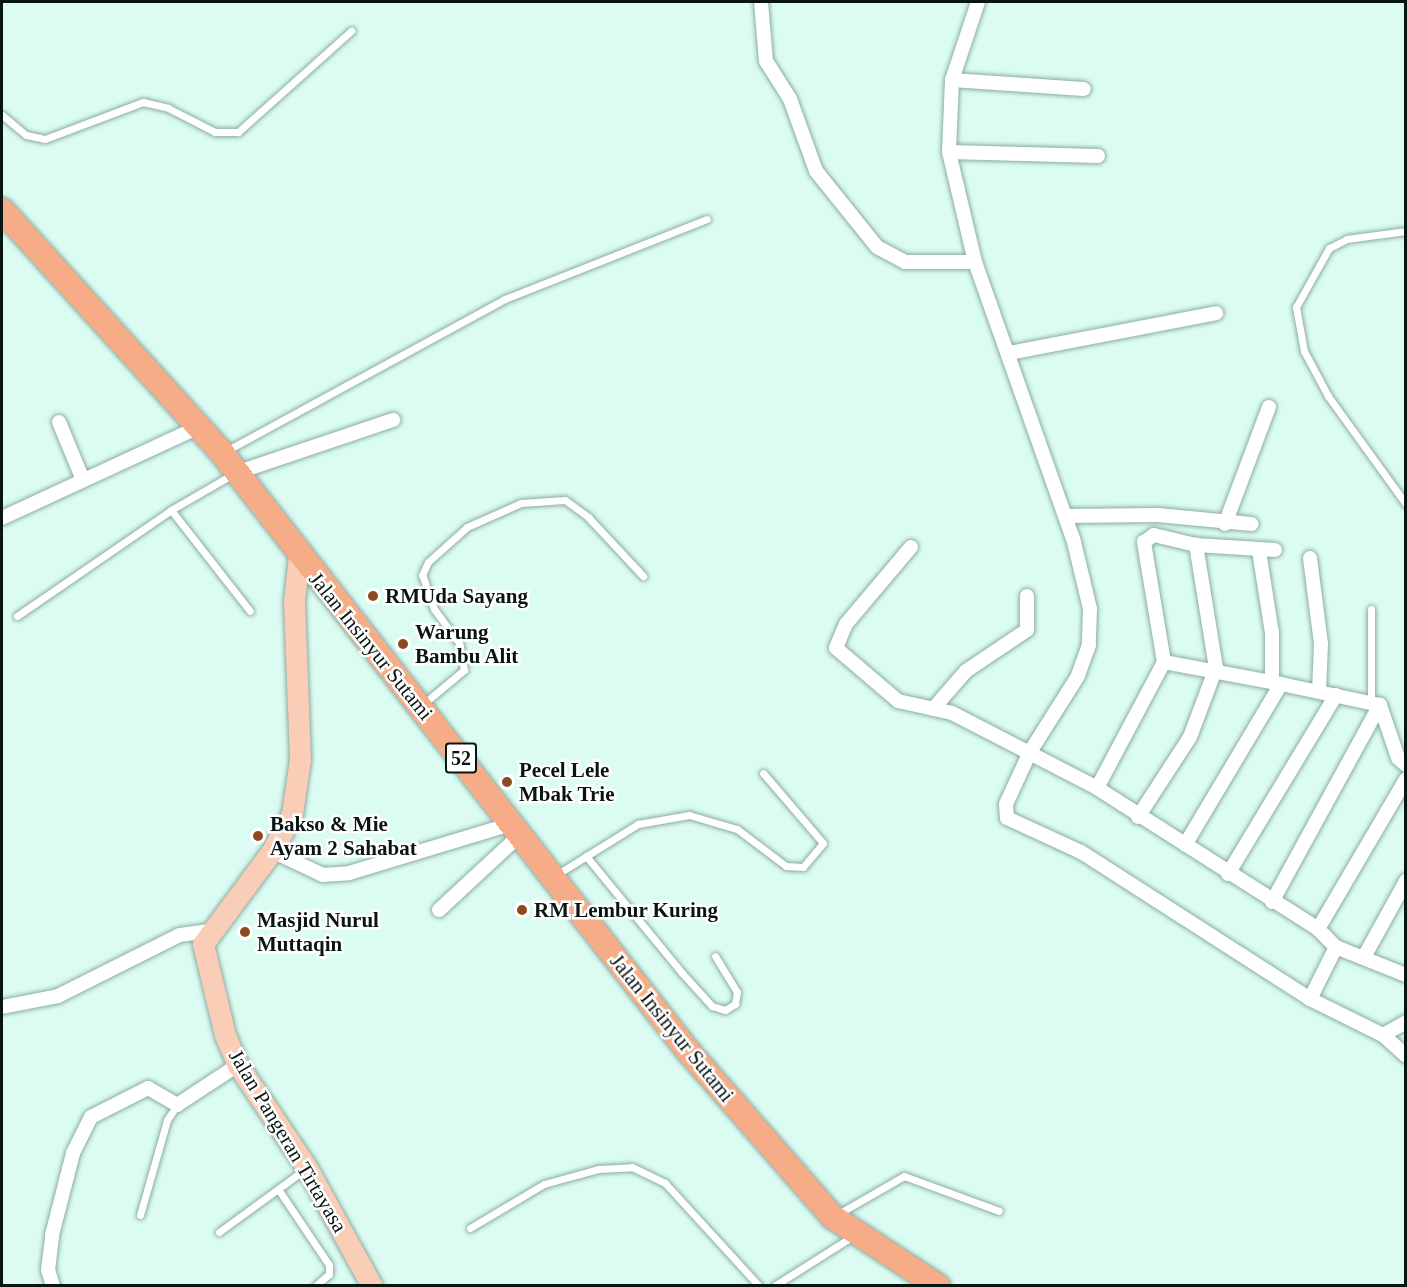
<!DOCTYPE html>
<style>
body{margin:0}
#map{position:relative;width:1407px;height:1287px;overflow:hidden;background:#dafcf3;font-family:Georgia,serif}
div>[style]{position:absolute}
.roads{filter:drop-shadow(0 0 2px #8caca3) drop-shadow(0 0 2px #8caca3)}
.lane>*{height:7px;margin:-3.5px;padding:0 3.5px;transform-origin:3.5px;border-radius:3.5px;background:#fff}
.street>*{height:14px;margin:-7px;padding:0 7px;transform-origin:7px;border-radius:7px;background:#fff}
.primary>*{height:21px;margin:-10.5px;padding:0 10.5px;transform-origin:10.5px;border-radius:10.5px;background:#facdb6}
.highway>*{height:24px;margin:-12px;padding:0 12px;transform-origin:12px;border-radius:12px;background:#f6ac86}
.dots>*{width:16px;height:16px;translate:-50% -50%;box-sizing:border-box;border:3px solid #fff;border-radius:50%}
span{translate:-50% -50%;white-space:nowrap;text-align:center;line-height:1.15;-webkit-text-stroke:5px #fff;paint-order:stroke}
.shield-label span{padding:2px 4px;background:#fff;border:2px solid;border-radius:4px;-webkit-text-stroke-width:0}
.shield-label{font-size:20px;color:#091512;font-weight:700}
.poi-label{font-size:21px;color:#091512;font-weight:700}
.left{translate:0 -50%;text-align:left}
.street-label{font-size:21px;color:#091512}
.frame{position:absolute;inset:0;border:3px solid #091512;pointer-events:none}
</style>
<div id="map">
<div class="roads">
<div class="lane">
<div style="left:2px;top:115px;width:31px;rotate:40deg"></div>
<div style="left:26px;top:135px;width:19px;rotate:12deg"></div>
<div style="left:45px;top:139px;width:105px;rotate:-20.7deg"></div>
<div style="left:143px;top:102px;width:26px;rotate:13deg"></div>
<div style="left:168px;top:108px;width:53px;rotate:27.1deg"></div>
<div style="left:215px;top:132px;width:23px"></div>
<div style="left:238px;top:132px;width:152px;rotate:-41.8deg"></div>
<div style="left:1406px;top:231px;width:60px;rotate:172.3deg"></div>
<div style="left:1347px;top:239px;width:20px;rotate:153deg"></div>
<div style="left:1329px;top:248px;width:68px;rotate:119.2deg"></div>
<div style="left:1296px;top:307px;width:45px;rotate:79.7deg"></div>
<div style="left:1304px;top:351px;width:51px;rotate:61.9deg"></div>
<div style="left:1328px;top:396px;width:133px;rotate:54.2deg"></div>
<div style="left:226px;top:451px;width:318px;rotate:-28.6deg"></div>
<div style="left:505px;top:299px;width:217px;rotate:-21.6deg"></div>
<div style="left:171px;top:510px;width:128px;rotate:52deg"></div>
<div style="left:1371px;top:609px;width:90px;rotate:90deg"></div>
<div style="left:17px;top:616px;width:187px;rotate:-34.5deg"></div>
<div style="left:171px;top:510px;width:72px;rotate:-30.1deg"></div>
<div style="left:422px;top:705px;width:55px;rotate:-39.8deg"></div>
<div style="left:464px;top:670px;width:27px;rotate:-100deg"></div>
<div style="left:459px;top:643px;width:42px;rotate:-126.3deg"></div>
<div style="left:434px;top:609px;width:36px;rotate:-109deg"></div>
<div style="left:422px;top:575px;width:14px;rotate:-65deg"></div>
<div style="left:428px;top:562px;width:52px;rotate:-41.9deg"></div>
<div style="left:467px;top:527px;width:59px;rotate:-24deg"></div>
<div style="left:521px;top:503px;width:44px;rotate:-3.9deg"></div>
<div style="left:565px;top:500px;width:29px;rotate:36deg"></div>
<div style="left:588px;top:517px;width:81px;rotate:47deg"></div>
<div style="left:586px;top:856px;width:151px;rotate:50.6deg"></div>
<div style="left:682px;top:973px;width:45px;rotate:47.7deg"></div>
<div style="left:712px;top:1006px;width:14px;rotate:17deg"></div>
<div style="left:725px;top:1010px;width:12px;rotate:-31deg"></div>
<div style="left:735px;top:1004px;width:12px;rotate:-81deg"></div>
<div style="left:737px;top:992px;width:42px;rotate:-121.4deg"></div>
<div style="left:556px;top:875px;width:97px;rotate:-31.9deg"></div>
<div style="left:638px;top:824px;width:52px;rotate:-10deg"></div>
<div style="left:689px;top:815px;width:50px;rotate:16.3deg"></div>
<div style="left:737px;top:829px;width:61px;rotate:37.1deg"></div>
<div style="left:786px;top:866px;width:17px;rotate:3deg"></div>
<div style="left:803px;top:867px;width:31px;rotate:-50deg"></div>
<div style="left:823px;top:843px;width:92px;rotate:-130.6deg"></div>
<div style="left:278px;top:1189px;width:92px;rotate:56.1deg"></div>
<div style="left:329px;top:1265px;width:9px;rotate:90deg"></div>
<div style="left:329px;top:1274px;width:18px;rotate:139deg"></div>
<div style="left:838px;top:1214px;width:76px;rotate:-29.9deg"></div>
<div style="left:904px;top:1176px;width:101px;rotate:20.2deg"></div>
<div style="left:140px;top:1215px;width:99px;rotate:-74.1deg"></div>
<div style="left:167px;top:1120px;width:18px;rotate:-56deg"></div>
<div style="left:470px;top:1228px;width:86px;rotate:-30.7deg"></div>
<div style="left:544px;top:1184px;width:56px;rotate:-15.5deg"></div>
<div style="left:598px;top:1169px;width:34px;rotate:-3deg"></div>
<div style="left:632px;top:1167px;width:37px;rotate:26deg"></div>
<div style="left:665px;top:1183px;width:139px;rotate:47.6deg"></div>
<div style="left:219px;top:1232px;width:105px;rotate:-36.1deg"></div>
<div style="left:774px;top:1286px;width:93px;rotate:-32.3deg"></div>
</div>
<div class="street">
<div style="left:761px;top:2px;width:59px;rotate:85.2deg"></div>
<div style="left:766px;top:61px;width:45px;rotate:57.7deg"></div>
<div style="left:790px;top:99px;width:77px;rotate:70.1deg"></div>
<div style="left:816px;top:171px;width:97px;rotate:51.2deg"></div>
<div style="left:877px;top:247px;width:32px;rotate:28deg"></div>
<div style="left:905px;top:262px;width:70px"></div>
<div style="left:978px;top:2px;width:82px;rotate:108.4deg"></div>
<div style="left:952px;top:80px;width:72px;rotate:92.4deg"></div>
<div style="left:949px;top:152px;width:113px;rotate:76.7deg"></div>
<div style="left:975px;top:262px;width:293px;rotate:70.5deg"></div>
<div style="left:1073px;top:538px;width:73px;rotate:76.5deg"></div>
<div style="left:1090px;top:609px;width:36px;rotate:92deg"></div>
<div style="left:1089px;top:645px;width:33px;rotate:110deg"></div>
<div style="left:1078px;top:676px;width:90px;rotate:122.3deg"></div>
<div style="left:1030px;top:752px;width:57px;rotate:114.8deg"></div>
<div style="left:1006px;top:804px;width:14px;rotate:86deg"></div>
<div style="left:1007px;top:818px;width:81px;rotate:24.7deg"></div>
<div style="left:1081px;top:852px;width:272px;rotate:32.7deg"></div>
<div style="left:1310px;top:999px;width:81px;rotate:26.3deg"></div>
<div style="left:1383px;top:1035px;width:31px;rotate:42deg"></div>
<div style="left:952px;top:80px;width:132px;rotate:3.9deg"></div>
<div style="left:949px;top:152px;width:149px;rotate:1.5deg"></div>
<div style="left:1009px;top:353px;width:211px;rotate:-10.9deg"></div>
<div style="left:59px;top:422px;width:63px;rotate:67.5deg"></div>
<div style="left:236px;top:473px;width:166px;rotate:-18.7deg"></div>
<div style="left:1065px;top:516px;width:93px;rotate:-0.6deg"></div>
<div style="left:1158px;top:515px;width:94px;rotate:5.5deg"></div>
<div style="left:2px;top:518px;width:217px;rotate:-24.8deg"></div>
<div style="left:1225px;top:524px;width:125px;rotate:-69.4deg"></div>
<div style="left:911px;top:547px;width:101px;rotate:130.2deg"></div>
<div style="left:846px;top:624px;width:26px;rotate:113deg"></div>
<div style="left:836px;top:648px;width:82px;rotate:40.5deg"></div>
<div style="left:898px;top:701px;width:55px;rotate:12.5deg"></div>
<div style="left:952px;top:713px;width:163px;rotate:27.3deg"></div>
<div style="left:1097px;top:788px;width:262px;rotate:32.5deg"></div>
<div style="left:1318px;top:929px;width:25px;rotate:45deg"></div>
<div style="left:1336px;top:947px;width:75px;rotate:21.8deg"></div>
<div style="left:1259px;top:551px;width:83px;rotate:81deg"></div>
<div style="left:1272px;top:633px;width:49px;rotate:90deg"></div>
<div style="left:1310px;top:558px;width:87px;rotate:82.7deg"></div>
<div style="left:1321px;top:644px;width:47px;rotate:92.4deg"></div>
<div style="left:1164px;top:662px;width:119px;rotate:10.6deg"></div>
<div style="left:1281px;top:684px;width:187px;rotate:120.8deg"></div>
<div style="left:1281px;top:684px;width:101px;rotate:12deg"></div>
<div style="left:1380px;top:705px;width:56px;rotate:71.2deg"></div>
<div style="left:1398px;top:758px;width:11px;rotate:41deg"></div>
<div style="left:933px;top:709px;width:50px;rotate:-49deg"></div>
<div style="left:966px;top:671px;width:73px;rotate:-33.9deg"></div>
<div style="left:1027px;top:630px;width:34px;rotate:-90deg"></div>
<div style="left:1097px;top:788px;width:143px;rotate:-62deg"></div>
<div style="left:1164px;top:662px;width:122px;rotate:-99.5deg"></div>
<div style="left:1144px;top:542px;width:12px;rotate:-35deg"></div>
<div style="left:1154px;top:535px;width:43px;rotate:13.4deg"></div>
<div style="left:1196px;top:545px;width:79px;rotate:3.6deg"></div>
<div style="left:1138px;top:817px;width:95px;rotate:-57deg"></div>
<div style="left:1190px;top:737px;width:74px;rotate:-69.4deg"></div>
<div style="left:1216px;top:668px;width:125px;rotate:-99.2deg"></div>
<div style="left:272px;top:851px;width:56px;rotate:25.2deg"></div>
<div style="left:323px;top:875px;width:26px;rotate:-4deg"></div>
<div style="left:349px;top:873px;width:169px;rotate:-16.8deg"></div>
<div style="left:1228px;top:874px;width:209px;rotate:-58.9deg"></div>
<div style="left:1272px;top:902px;width:225px;rotate:-61.3deg"></div>
<div style="left:439px;top:910px;width:109px;rotate:-42.8deg"></div>
<div style="left:1318px;top:929px;width:174px;rotate:-59.6deg"></div>
<div style="left:1364px;top:957px;width:87px;rotate:-61.1deg"></div>
<div style="left:1310px;top:999px;width:58px;rotate:-63.4deg"></div>
<div style="left:2px;top:1007px;width:57px;rotate:-11.1deg"></div>
<div style="left:58px;top:996px;width:136px;rotate:-26.6deg"></div>
<div style="left:180px;top:935px;width:30px;rotate:-8deg"></div>
<div style="left:1383px;top:1035px;width:26px;rotate:-29deg"></div>
<div style="left:53px;top:1286px;width:17px;rotate:-107deg"></div>
<div style="left:48px;top:1270px;width:35px;rotate:-83deg"></div>
<div style="left:52px;top:1235px;width:85px;rotate:-75.6deg"></div>
<div style="left:73px;top:1153px;width:40px;rotate:-63.4deg"></div>
<div style="left:91px;top:1117px;width:64px;rotate:-27deg"></div>
<div style="left:148px;top:1088px;width:34px;rotate:30deg"></div>
<div style="left:177px;top:1105px;width:73px;rotate:-33.3deg"></div>
</div>
<div class="primary">
<div style="left:299px;top:555px;width:47px;rotate:96.1deg"></div>
<div style="left:294px;top:602px;width:157px;rotate:87.8deg"></div>
<div style="left:300px;top:759px;width:56px;rotate:98.3deg"></div>
<div style="left:292px;top:814px;width:42px;rotate:118.4deg"></div>
<div style="left:272px;top:851px;width:116px;rotate:126.6deg"></div>
<div style="left:203px;top:944px;width:94px;rotate:76.4deg"></div>
<div style="left:225px;top:1035px;width:33px;rotate:67deg"></div>
<div style="left:238px;top:1065px;width:124px;rotate:56.2deg"></div>
<div style="left:307px;top:1168px;width:135px;rotate:61.2deg"></div>
</div>
<div class="highway">
<div style="left:2px;top:210px;width:328px;rotate:47.8deg"></div>
<div style="left:222px;top:453px;width:758px;rotate:52.07deg"></div>
<div style="left:688px;top:1051px;width:220px;rotate:48.9deg"></div>
<div style="left:833px;top:1217px;width:126px;rotate:33.3deg"></div>
</div>
</div>
<div class="dots">
<div style="left:373px;top:596px;background:#8e4920"></div>
<div style="left:403px;top:644px;background:#8e4920"></div>
<div style="left:507px;top:782px;background:#8e4920"></div>
<div style="left:258px;top:836px;background:#8e4920"></div>
<div style="left:522px;top:910px;background:#8e4920"></div>
<div style="left:245px;top:932px;background:#8e4920"></div>
</div>
<div class="shield-label">
<span style="left:461px;top:758px">52</span>
</div>
<div class="poi-label">
<span class="left" style="left:385px;top:596px">RMUda Sayang</span>
<span class="left" style="left:415px;top:644px">Warung<br>Bambu Alit</span>
<span class="left" style="left:519px;top:782px">Pecel Lele<br>Mbak Trie</span>
<span class="left" style="left:270px;top:836px">Bakso &amp; Mie<br>Ayam 2 Sahabat</span>
<span class="left" style="left:534px;top:910px">RM Lembur Kuring</span>
<span class="left" style="left:257px;top:932px">Masjid Nurul<br>Muttaqin</span>
</div>
<div class="street-label">
<span style="left:371px;top:646px;rotate:51deg">Jalan Insinyur Sutami</span>
<span style="left:672px;top:1028px;rotate:51deg">Jalan Insinyur Sutami</span>
<span style="left:288px;top:1141px;rotate:59deg">Jalan Pangeran Tirtayasa</span>
</div>
<div class="frame"></div>
</div>
